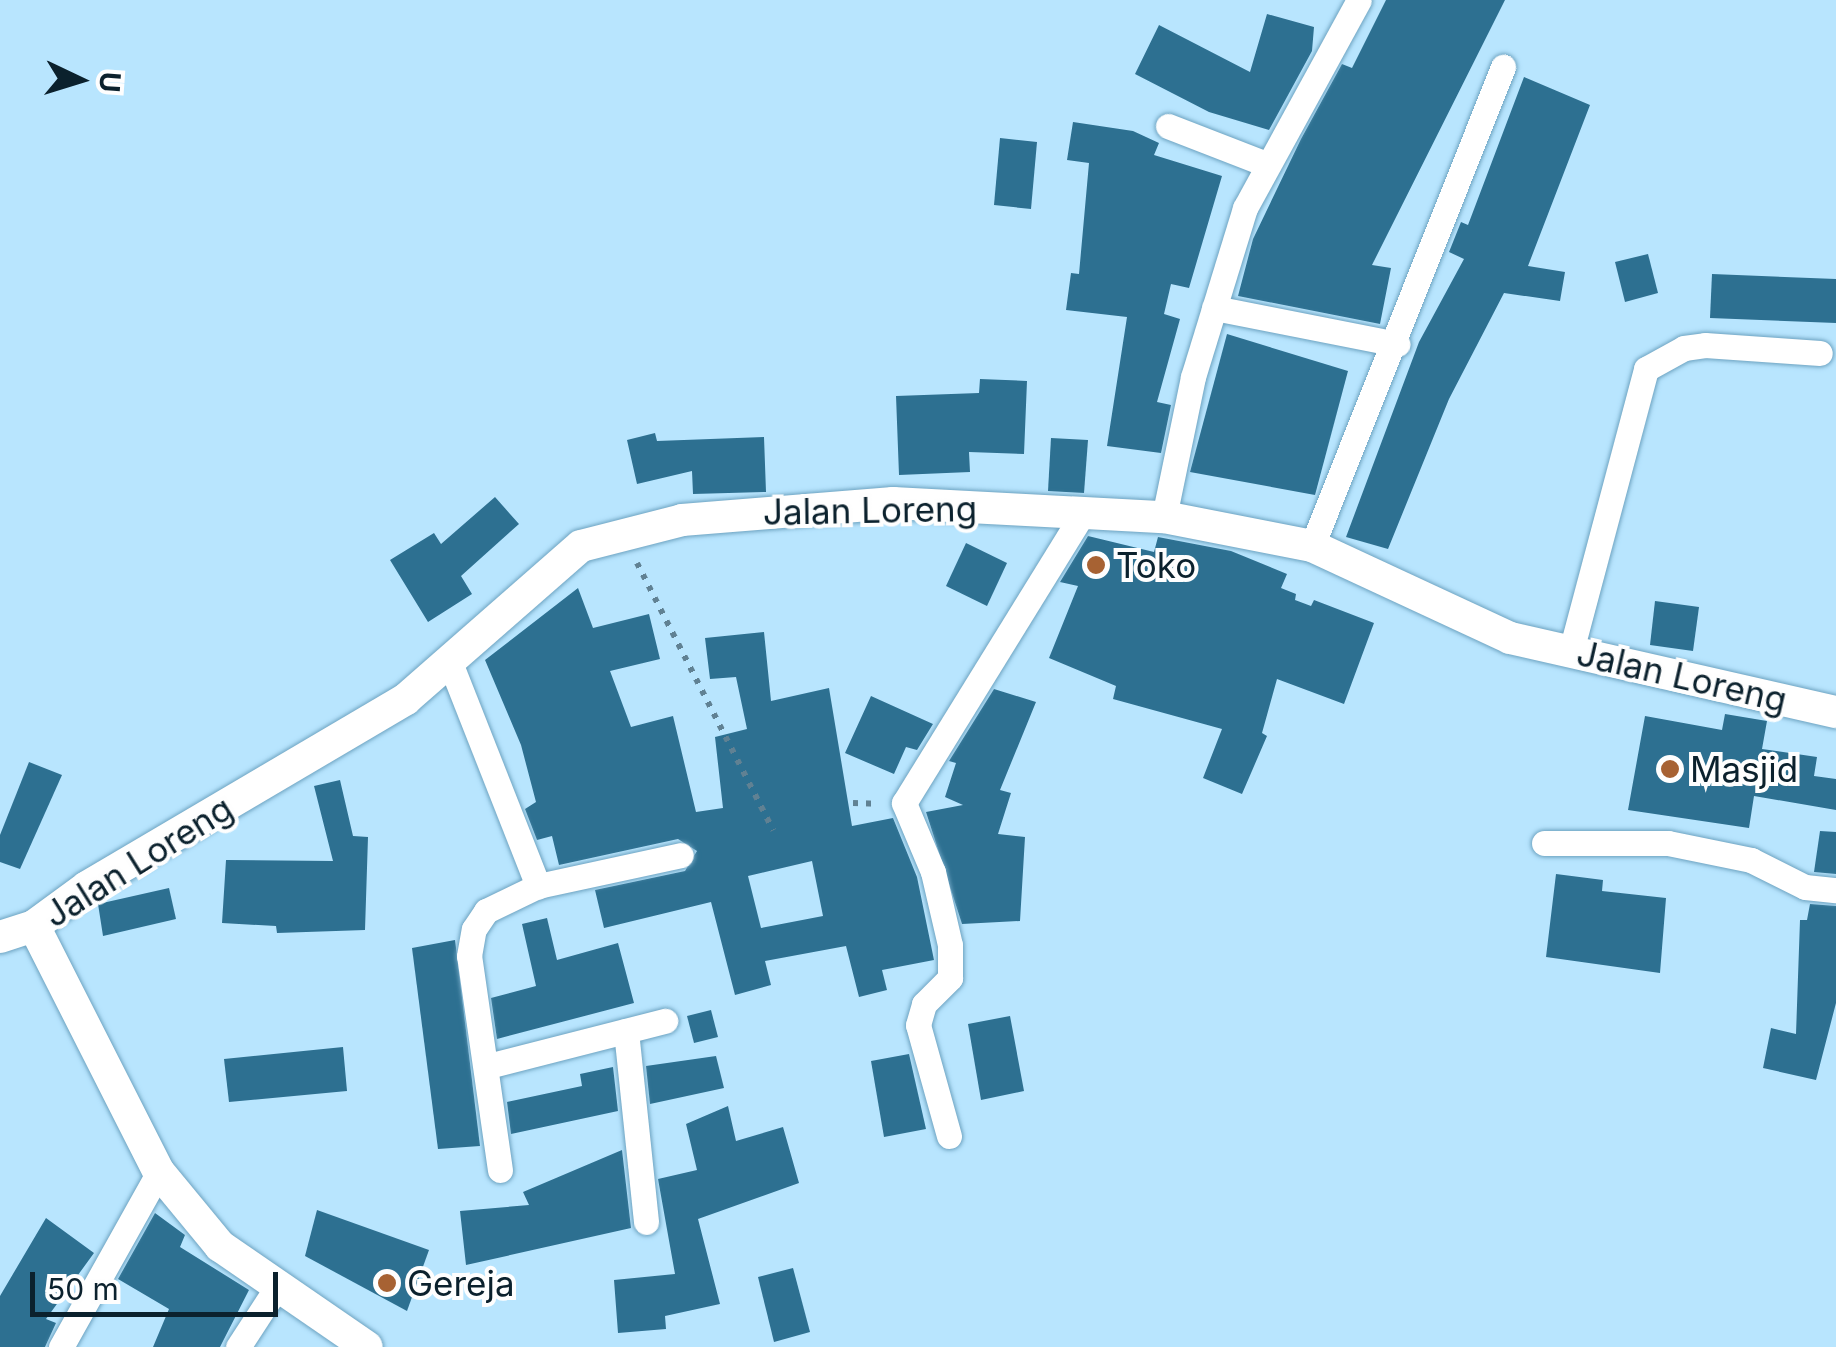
<!DOCTYPE html>
<style>
body{margin:0}
#map{position:relative;width:1836px;height:1347px;overflow:hidden;background:#b8e5fe;font-family:Inter,sans-serif}
div>[style]{position:absolute}
.building>*{inset:0;background:#2d7091}
.path>*{height:6px;margin-top:-3px;transform-origin:0;background:repeating-linear-gradient(90deg,#608193 0 5px,transparent 0 13px)}
.roads{filter:drop-shadow(0 0 2px #6da3c1) drop-shadow(0 0 2px #6da3c1)}
.minor>*{height:25px;margin:-12.5px;padding:0 12.5px;transform-origin:12.5px;border-radius:12.5px;background:#fff}
.tertiary>*{height:32px;margin:-16px;padding:0 16px;transform-origin:16px;border-radius:16px;background:#fff}
.dots>*{width:28px;height:28px;translate:-50% -50%;box-sizing:border-box;border:5px solid #fefefe;border-radius:50%}
span{translate:-50% -50%;white-space:nowrap;text-align:center;line-height:1.15;-webkit-text-stroke:8px #fefefe;paint-order:stroke}
.street-label{font-size:35px;color:#0b212d}
.poi-label{font-size:35px;color:#0b212d}
.left{translate:0 -50%;text-align:left}
.north{position:absolute;left:30px;top:30px;width:100px;height:100px;-webkit-text-stroke:8px #fefefe;paint-order:stroke;rotate:94deg;font-size:28px;font-weight:700;line-height:40px;text-align:center;color:#0b212d}
.north::after{content:'';display:block;margin:auto;width:35px;height:45px;background:#0b212d;clip-path:polygon(50% 0,100% 100%,50% 72%,0 100%)}
.scale{position:absolute;left:30px;top:1272px;width:248px;height:45px;box-sizing:border-box;border:5px solid #0b212d;border-top:0;padding-left:12px;font-size:30px;line-height:35px;white-space:nowrap;color:#0b212d;-webkit-text-stroke:8px #fefefe;paint-order:stroke}
</style>
<div id="map">
<div class="building">
<div style="clip-path:polygon(1386px 0,1505px 0,1372px 265px,1391px 268px,1380px 324px,1238px 296px,1253px 239px,1301px 139px,1342px 64px,1352px 68px)"></div>
<div style="clip-path:polygon(1267px 14px,1314px 27px,1312px 51px,1269px 130px,1209px 112px,1135px 74px,1159px 25px,1250px 72px)"></div>
<div style="clip-path:polygon(1524px 77px,1590px 105px,1528px 266px,1565px 272px,1560px 301px,1504px 293px,1449px 399px,1388px 549px,1346px 537px,1419px 342px,1464px 259px,1449px 252px,1461px 222px,1468px 225px)"></div>
<div style="clip-path:polygon(1073px 122px,1133px 131px,1159px 143px,1154px 155px,1222px 176px,1189px 288px,1171px 284px,1164px 314px,1180px 319px,1157px 402px,1171px 405px,1161px 453px,1107px 446px,1127px 317px,1066px 310px,1071px 273px,1079px 274px,1089px 163px,1067px 160px)"></div>
<div style="clip-path:polygon(1000px 138px,1037px 142px,1031px 209px,994px 205px)"></div>
<div style="clip-path:polygon(1648px 254px,1658px 293px,1625px 302px,1615px 262px)"></div>
<div style="clip-path:polygon(1712px 274px,1836px 279px,1836px 323px,1710px 318px)"></div>
<div style="clip-path:polygon(1227px 334px,1348px 371px,1315px 495px,1190px 472px)"></div>
<div style="clip-path:polygon(980px 379px,1027px 381px,1024px 454px,969px 452px,970px 472px,899px 475px,896px 396px,979px 393px)"></div>
<div style="clip-path:polygon(655px 433px,657px 441px,764px 437px,766px 492px,693px 494px,692px 471px,637px 484px,627px 440px)"></div>
<div style="clip-path:polygon(1051px 438px,1088px 440px,1084px 493px,1048px 491px)"></div>
<div style="clip-path:polygon(495px 497px,519px 524px,461px 576px,472px 594px,428px 622px,390px 560px,434px 533px,441px 544px)"></div>
<div style="clip-path:polygon(1088px 536px,1154px 552px,1158px 537px,1231px 551px,1287px 574px,1281px 588px,1296px 594px,1295px 600px,1311px 606px,1314px 600px,1374px 623px,1344px 704px,1277px 679px,1262px 733px,1267px 736px,1242px 794px,1203px 778px,1222px 729px,1113px 699px,1116px 686px,1049px 658px,1078px 586px,1060px 582px)"></div>
<div style="clip-path:polygon(966px 543px,1007px 563px,987px 606px,946px 586px)"></div>
<div style="clip-path:polygon(evenodd,578px 588px,593px 628px,649px 614px,660px 659px,610px 671px,631px 727px,673px 716px,696px 812px,723px 808px,715px 737px,747px 729px,736px 677px,710px 679px,705px 638px,764px 632px,771px 701px,829px 688px,852px 826px,893px 818px,917px 877px,934px 960px,882px 970px,887px 990px,859px 997px,846px 946px,765px 961px,771px 985px,735px 995px,711px 902px,604px 928px,595px 890px,685px 871px,697px 851px,678px 839px,559px 865px,552px 836px,537px 840px,525px 809px,536px 802px,521px 745px,485px 660px,578px 588px,812px 861px,823px 916px,761px 928px,748px 876px,812px 861px)"></div>
<div style="clip-path:polygon(1655px 601px,1699px 607px,1693px 651px,1650px 645px)"></div>
<div style="clip-path:polygon(994px 689px,1036px 702px,1000px 790px,1011px 793px,998px 834px,1025px 837px,1020px 921px,962px 924px,926px 812px,963px 805px,945px 797px,956px 763px,949px 761px)"></div>
<div style="clip-path:polygon(871px 696px,933px 724px,917px 750px,906px 747px,894px 774px,845px 753px)"></div>
<div style="clip-path:polygon(1725px 714px,1767px 721px,1762px 749px,1817px 757px,1814px 776px,1836px 779px,1836px 810px,1754px 796px,1749px 828px,1628px 810px,1645px 716px,1722px 730px)"></div>
<div style="clip-path:polygon(29px 762px,62px 775px,20px 869px,0 862px,0 835px)"></div>
<div style="clip-path:polygon(340px 780px,353px 836px,368px 837px,365px 930px,277px 933px,276px 926px,222px 923px,226px 860px,333px 861px,314px 786px)"></div>
<div style="clip-path:polygon(1820px 831px,1836px 832px,1836px 874px,1814px 872px)"></div>
<div style="clip-path:polygon(1556px 874px,1603px 880px,1602px 891px,1666px 898px,1660px 973px,1546px 957px)"></div>
<div style="clip-path:polygon(169px 888px,176px 919px,103px 936px,98px 904px)"></div>
<div style="clip-path:polygon(1810px 904px,1836px 906px,1836px 1003px,1816px 1080px,1763px 1068px,1771px 1028px,1796px 1034px,1800px 920px,1807px 920px)"></div>
<div style="clip-path:polygon(547px 918px,557px 960px,618px 943px,634px 1003px,497px 1039px,491px 998px,536px 986px,522px 924px)"></div>
<div style="clip-path:polygon(455px 940px,480px 1146px,438px 1149px,412px 948px)"></div>
<div style="clip-path:polygon(711px 1010px,718px 1037px,694px 1043px,687px 1016px)"></div>
<div style="clip-path:polygon(1010px 1016px,1024px 1091px,981px 1100px,968px 1024px)"></div>
<div style="clip-path:polygon(343px 1047px,347px 1091px,229px 1102px,224px 1059px)"></div>
<div style="clip-path:polygon(909px 1054px,926px 1129px,884px 1137px,871px 1061px)"></div>
<div style="clip-path:polygon(716px 1056px,724px 1088px,650px 1104px,646px 1066px)"></div>
<div style="clip-path:polygon(613px 1067px,618px 1111px,511px 1134px,507px 1102px,582px 1086px,580px 1074px)"></div>
<div style="clip-path:polygon(728px 1106px,736px 1141px,783px 1127px,799px 1183px,698px 1219px,720px 1304px,665px 1316px,666px 1329px,618px 1333px,614px 1280px,675px 1274px,658px 1179px,697px 1170px,686px 1124px)"></div>
<div style="clip-path:polygon(622px 1150px,631px 1228px,466px 1265px,460px 1211px,529px 1205px,523px 1192px)"></div>
<div style="clip-path:polygon(317px 1210px,429px 1250px,407px 1311px,305px 1256px)"></div>
<div style="clip-path:polygon(155px 1213px,185px 1235px,180px 1247px,249px 1290px,220px 1347px,153px 1347px,169px 1309px,118px 1279px)"></div>
<div style="clip-path:polygon(46px 1218px,94px 1253px,46px 1319px,56px 1323px,45px 1347px,0 1347px,0 1296px)"></div>
<div style="clip-path:polygon(793px 1268px,810px 1332px,774px 1342px,758px 1277px)"></div>
</div>
<div class="path">
<div style="left:637px;top:563px;width:300px;rotate:63deg"></div>
<div style="left:853px;top:803px;width:24px;rotate:2deg"></div>
</div>
<div class="roads">
<div class="minor">
<div style="left:1168px;top:126px;width:105px;rotate:21.2deg"></div>
<div style="left:1214px;top:308px;width:187px;rotate:11.1deg"></div>
<div style="left:1164px;top:517px;width:143px;rotate:-78.3deg"></div>
<div style="left:1193px;top:377px;width:177px;rotate:-72.9deg"></div>
<div style="left:1245px;top:208px;width:237px;rotate:-61.3deg"></div>
<div style="left:1312px;top:546px;width:516px;rotate:-68.26deg"></div>
<div style="left:1571px;top:651px;width:292px;rotate:-75.1deg"></div>
<div style="left:1646px;top:369px;width:43px;rotate:-28.9deg"></div>
<div style="left:1684px;top:348px;width:21px;rotate:-8deg"></div>
<div style="left:1705px;top:345px;width:115px;rotate:4deg"></div>
<div style="left:451px;top:665px;width:238px;rotate:68.5deg"></div>
<div style="left:538px;top:886px;width:146px;rotate:-12.2deg"></div>
<div style="left:1544px;top:843px;width:124px"></div>
<div style="left:1668px;top:843px;width:85px;rotate:11.6deg"></div>
<div style="left:1751px;top:860px;width:60px;rotate:26.6deg"></div>
<div style="left:1805px;top:887px;width:31px;rotate:6deg"></div>
<div style="left:626px;top:1031px;width:192px;rotate:84deg"></div>
<div style="left:488px;top:1066px;width:183px;rotate:-14.3deg"></div>
<div style="left:949px;top:1136px;width:115px;rotate:-105.6deg"></div>
<div style="left:918px;top:1025px;width:22px;rotate:-74deg"></div>
<div style="left:924px;top:1004px;width:37px;rotate:-45deg"></div>
<div style="left:950px;top:978px;width:33px;rotate:-90deg"></div>
<div style="left:950px;top:945px;width:75px;rotate:-103.1deg"></div>
<div style="left:933px;top:872px;width:75px;rotate:-112.8deg"></div>
<div style="left:904px;top:803px;width:341px;rotate:-58.3deg"></div>
<div style="left:500px;top:1170px;width:216px;rotate:-98.2deg"></div>
<div style="left:469px;top:956px;width:27px;rotate:-80deg"></div>
<div style="left:474px;top:929px;width:22px;rotate:-56deg"></div>
<div style="left:486px;top:911px;width:58px;rotate:-25.7deg"></div>
<div style="left:61px;top:1347px;width:201px;rotate:-60.8deg"></div>
<div style="left:238px;top:1347px;width:75px;rotate:-56.9deg"></div>
</div>
<div class="tertiary">
<div style="left:34px;top:926px;width:276px;rotate:63.1deg"></div>
<div style="left:159px;top:1172px;width:96px;rotate:50.5deg"></div>
<div style="left:220px;top:1246px;width:178px;rotate:34.5deg"></div>
<div style="left:0;top:937px;width:36px;rotate:-18deg"></div>
<div style="left:34px;top:926px;width:66px;rotate:-36.3deg"></div>
<div style="left:87px;top:887px;width:370px;rotate:-30.5deg"></div>
<div style="left:406px;top:699px;width:232px;rotate:-41.2deg"></div>
<div style="left:581px;top:546px;width:104px;rotate:-14.4deg"></div>
<div style="left:682px;top:520px;width:212px;rotate:-4.6deg"></div>
<div style="left:893px;top:503px;width:271px;rotate:3deg"></div>
<div style="left:1164px;top:517px;width:151px;rotate:11.1deg"></div>
<div style="left:1312px;top:546px;width:218px;rotate:24.9deg"></div>
<div style="left:1510px;top:638px;width:334px;rotate:12.8deg"></div>
</div>
</div>
<div class="dots">
<div style="left:1096px;top:565px;background:#a76233"></div>
<div style="left:1670px;top:769px;background:#a76233"></div>
<div style="left:387px;top:1283px;background:#a76233"></div>
</div>
<div class="street-label">
<span style="left:870px;top:510px;rotate:-1deg">Jalan Loreng</span>
<span style="left:1682px;top:676px;rotate:13deg">Jalan Loreng</span>
<span style="left:138px;top:861px;rotate:-32deg">Jalan Loreng</span>
</div>
<div class="poi-label">
<span class="left" style="left:1116px;top:565px">Toko</span>
<span class="left" style="left:1690px;top:769px">Masjid</span>
<span class="left" style="left:407px;top:1283px">Gereja</span>
</div>
<div class="north">U</div>
<div class="scale">50 m</div>
</div>
